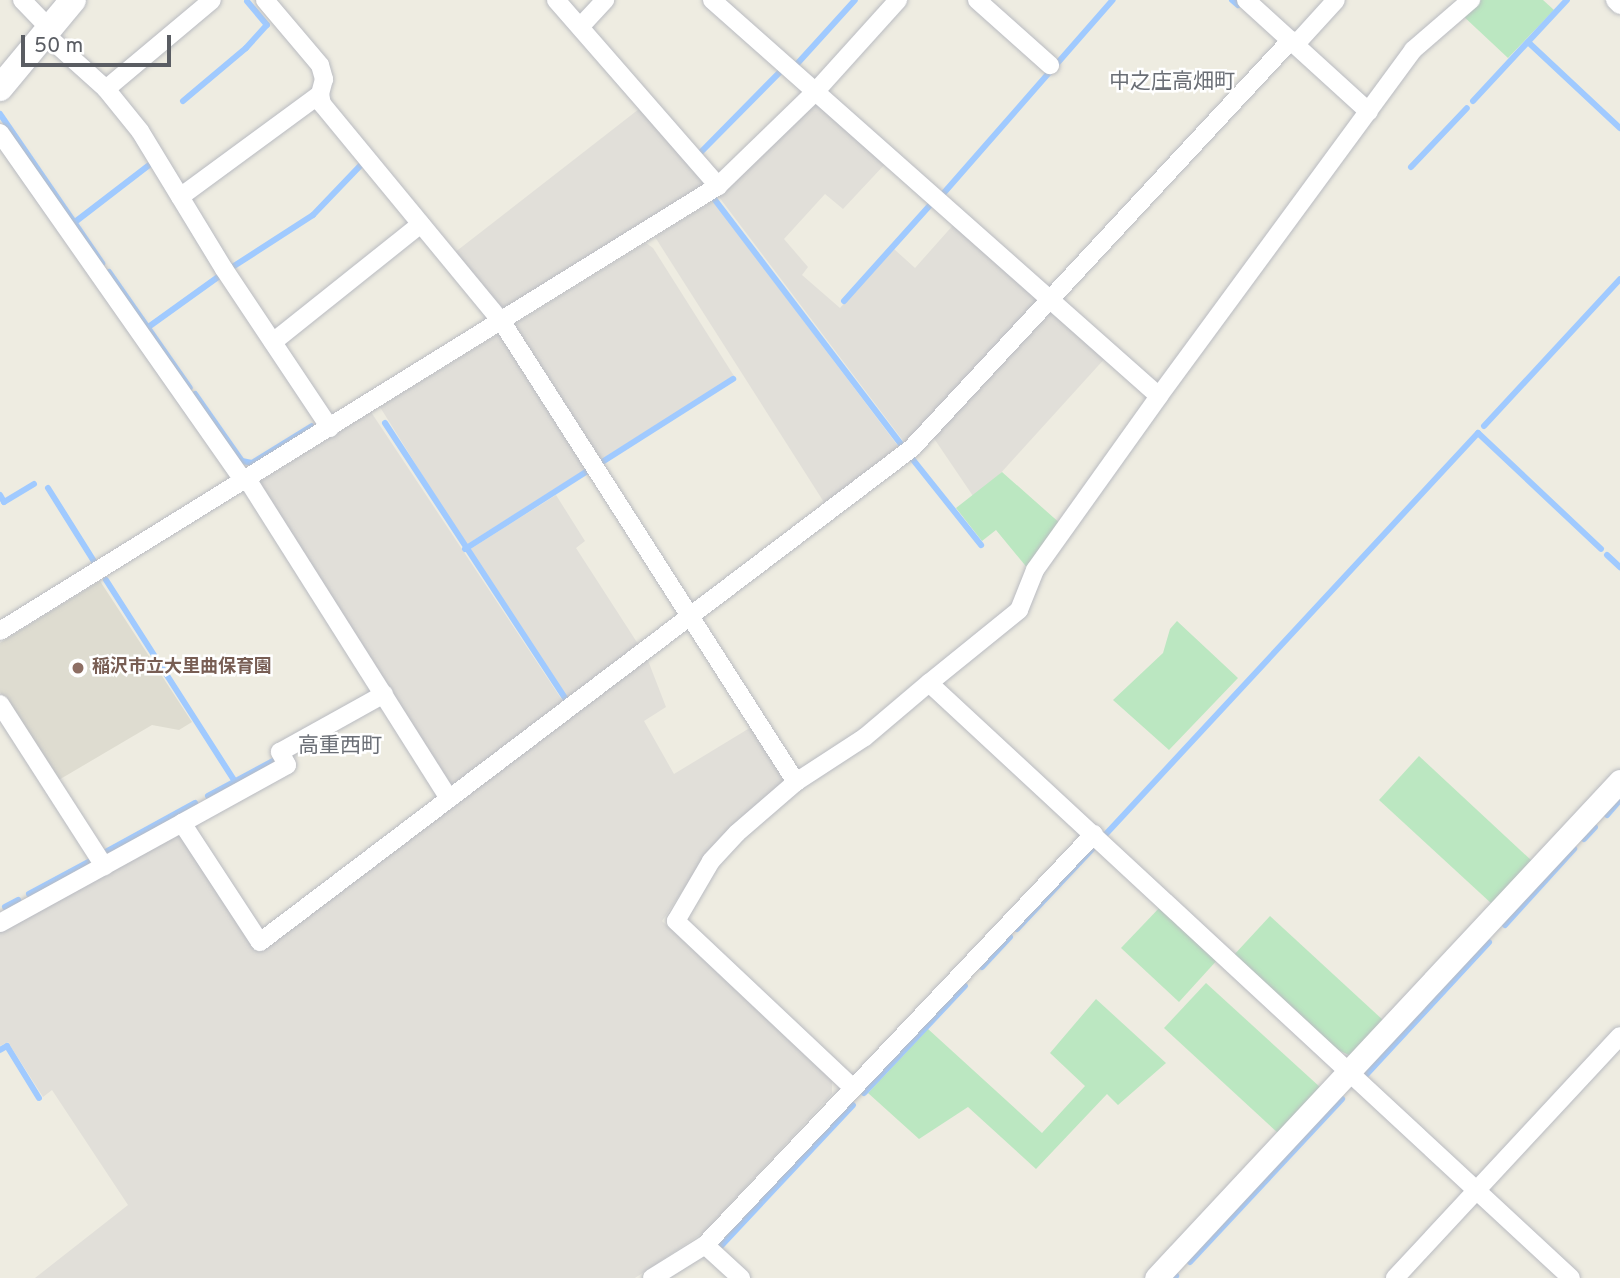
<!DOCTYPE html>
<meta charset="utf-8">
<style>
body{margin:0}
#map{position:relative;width:1620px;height:1278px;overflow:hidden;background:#eeece1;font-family:Overpass,"Noto Sans JP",sans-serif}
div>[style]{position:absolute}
.industrial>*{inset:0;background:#e1dfd9}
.education>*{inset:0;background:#dedcd0}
.green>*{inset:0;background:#bbe7c1}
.stream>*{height:6px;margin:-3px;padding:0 3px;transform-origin:3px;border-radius:3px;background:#a0caff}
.roads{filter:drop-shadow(0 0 2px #b9bbc1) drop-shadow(0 0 2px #b9bbc1)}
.minor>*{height:18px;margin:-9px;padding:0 9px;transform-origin:9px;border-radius:9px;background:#fff}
.tertiary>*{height:23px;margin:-11.5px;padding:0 11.5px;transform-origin:11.5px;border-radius:11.5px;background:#fff}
.secondary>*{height:26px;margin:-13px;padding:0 13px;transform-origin:13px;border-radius:13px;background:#fff}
.dots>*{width:19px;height:19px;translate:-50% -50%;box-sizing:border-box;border:4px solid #fff;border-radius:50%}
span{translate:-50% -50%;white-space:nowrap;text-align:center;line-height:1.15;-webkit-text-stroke:5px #fff;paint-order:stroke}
.education-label{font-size:18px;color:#785e54;font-weight:700}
.left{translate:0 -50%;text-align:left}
.quarter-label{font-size:21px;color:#6a6e75}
.scale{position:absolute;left:21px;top:35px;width:150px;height:32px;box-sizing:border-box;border:4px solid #5a5d63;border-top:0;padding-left:9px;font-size:21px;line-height:24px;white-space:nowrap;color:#5a5d63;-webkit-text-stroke:5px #fff;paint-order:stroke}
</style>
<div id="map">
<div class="industrial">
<div style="clip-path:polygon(818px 102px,886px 163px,843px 209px,825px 194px,784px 239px,808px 267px,802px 275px,840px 308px,894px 249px,915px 268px,955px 223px,1038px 296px,1038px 304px,907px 446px,719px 197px)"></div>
<div style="clip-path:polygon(639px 109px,707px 186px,505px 311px,454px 253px)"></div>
<div style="clip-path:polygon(713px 201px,901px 450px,827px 507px,655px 237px)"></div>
<div style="clip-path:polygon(646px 243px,653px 248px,734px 376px,597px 462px,510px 327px)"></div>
<div style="clip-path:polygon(1049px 305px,1107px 356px,999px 475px,973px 496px,931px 434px)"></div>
<div style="clip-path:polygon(502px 332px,589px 467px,466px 545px,380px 407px)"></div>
<div style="clip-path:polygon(371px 412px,564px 703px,449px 790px,255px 485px)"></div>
<div style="clip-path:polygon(556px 495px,585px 541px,576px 548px,640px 647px,569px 700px,469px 550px)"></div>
<div style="clip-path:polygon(647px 658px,666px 707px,644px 721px,674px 774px,753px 726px,786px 777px,785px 783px,708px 853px,662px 921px,832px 1081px,832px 1094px,704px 1232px,635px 1278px,35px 1278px,128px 1205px,52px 1090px,43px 1097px,8px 1042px,0 1046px,0 932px,182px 831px,258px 950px)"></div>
</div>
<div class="education">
<div style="clip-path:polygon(100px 581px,192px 722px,179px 730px,152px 725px,57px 781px,0 692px,0 643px)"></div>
</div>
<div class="green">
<div style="clip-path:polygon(1477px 0,1543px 0,1554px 10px,1508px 58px,1461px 14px)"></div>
<div style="clip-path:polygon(1002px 472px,1062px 525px,1029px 570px,996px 530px,982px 541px,956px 508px)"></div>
<div style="clip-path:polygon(1177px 621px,1238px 678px,1169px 750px,1113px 700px,1163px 653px,1170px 629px)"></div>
<div style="clip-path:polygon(1419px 756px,1532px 861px,1492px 904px,1379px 800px)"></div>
<div style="clip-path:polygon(1162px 905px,1219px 958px,1179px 1002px,1121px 948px)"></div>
<div style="clip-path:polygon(1270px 916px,1384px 1021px,1351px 1056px,1336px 1049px,1233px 956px)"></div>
<div style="clip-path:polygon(1206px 983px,1321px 1088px,1278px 1133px,1164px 1028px)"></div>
<div style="clip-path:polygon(1096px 999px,1166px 1063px,1118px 1105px,1107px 1094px,1036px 1169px,968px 1107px,919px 1139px,868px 1093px,928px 1029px,1042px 1133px,1085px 1086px,1050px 1053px)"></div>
</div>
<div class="stream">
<div style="left:1232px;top:0;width:8px;rotate:40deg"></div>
<div style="left:1528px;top:42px;width:126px;rotate:43.1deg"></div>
<div style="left:797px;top:64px;width:86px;rotate:-47.8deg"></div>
<div style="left:183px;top:101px;width:82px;rotate:-40.1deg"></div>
<div style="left:246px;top:48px;width:31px;rotate:-48deg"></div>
<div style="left:267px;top:25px;width:31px;rotate:-130deg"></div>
<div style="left:1473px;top:101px;width:138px;rotate:-47.1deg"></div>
<div style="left:0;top:114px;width:181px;rotate:55.6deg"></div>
<div style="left:701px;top:152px;width:114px;rotate:-45.4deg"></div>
<div style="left:1411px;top:167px;width:81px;rotate:-46.5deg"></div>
<div style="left:942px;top:195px;width:259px;rotate:-48.8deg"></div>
<div style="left:715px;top:200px;width:310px;rotate:52.7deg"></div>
<div style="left:75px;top:222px;width:93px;rotate:-37.6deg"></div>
<div style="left:234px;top:266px;width:94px;rotate:-32.8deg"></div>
<div style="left:313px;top:215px;width:69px;rotate:-46.2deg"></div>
<div style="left:109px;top:272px;width:141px;rotate:55.1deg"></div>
<div style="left:844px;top:301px;width:130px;rotate:-48.1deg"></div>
<div style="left:147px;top:328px;width:87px;rotate:-35.7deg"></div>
<div style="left:195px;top:394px;width:82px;rotate:55deg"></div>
<div style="left:242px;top:461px;width:10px;rotate:11deg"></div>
<div style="left:252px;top:463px;width:70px;rotate:-31.7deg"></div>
<div style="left:385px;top:423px;width:331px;rotate:56.8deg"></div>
<div style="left:1484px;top:426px;width:200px;rotate:-47.2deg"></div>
<div style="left:910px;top:456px;width:114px;rotate:51.4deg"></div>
<div style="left:599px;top:464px;width:159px;rotate:-32.4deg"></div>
<div style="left:48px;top:488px;width:89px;rotate:57.9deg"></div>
<div style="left:0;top:495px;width:8px;rotate:60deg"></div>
<div style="left:4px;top:502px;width:35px;rotate:-31deg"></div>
<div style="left:465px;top:549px;width:147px;rotate:-32.5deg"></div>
<div style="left:1607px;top:555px;width:18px;rotate:43deg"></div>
<div style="left:106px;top:580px;width:240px;rotate:57.4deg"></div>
<div style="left:208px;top:796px;width:74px;rotate:-28.3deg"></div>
<div style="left:1607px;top:815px;width:20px;rotate:-49deg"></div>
<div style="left:1106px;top:834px;width:547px;rotate:-47.15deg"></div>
<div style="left:1478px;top:433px;width:169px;rotate:43.3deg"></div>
<div style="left:1584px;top:839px;width:16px;rotate:-47deg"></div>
<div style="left:104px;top:853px;width:104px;rotate:-28.8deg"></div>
<div style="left:29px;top:894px;width:74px;rotate:-28.3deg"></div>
<div style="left:5px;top:907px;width:15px;rotate:-28deg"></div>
<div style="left:1505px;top:925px;width:103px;rotate:-47.8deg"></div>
<div style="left:1017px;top:929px;width:115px;rotate:-46.8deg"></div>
<div style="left:982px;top:967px;width:41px;rotate:-47deg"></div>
<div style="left:0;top:1050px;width:8px;rotate:-30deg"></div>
<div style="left:7px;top:1046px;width:61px;rotate:58.4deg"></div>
<div style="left:1366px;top:1075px;width:181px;rotate:-47.2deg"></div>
<div style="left:864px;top:1093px;width:147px;rotate:-46.7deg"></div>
<div style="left:721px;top:1246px;width:193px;rotate:-46.9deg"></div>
<div style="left:1190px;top:1262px;width:223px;rotate:-47deg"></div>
<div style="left:1174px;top:1278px;width:3px;rotate:-45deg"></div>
</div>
<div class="roads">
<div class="minor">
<div style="left:22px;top:0;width:40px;rotate:46deg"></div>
<div style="left:265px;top:0;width:85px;rotate:49.8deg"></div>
<div style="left:320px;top:65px;width:15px;rotate:74deg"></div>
<div style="left:324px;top:79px;width:16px;rotate:105deg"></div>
<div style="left:320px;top:94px;width:10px;rotate:79deg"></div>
<div style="left:322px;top:104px;width:283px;rotate:50.5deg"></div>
<div style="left:502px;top:322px;width:546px;rotate:57.42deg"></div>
<div style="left:556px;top:0;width:247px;rotate:48.9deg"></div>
<div style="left:712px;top:0;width:597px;rotate:41.54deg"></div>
<div style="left:977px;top:0;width:98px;rotate:41.7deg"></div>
<div style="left:1246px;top:0;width:166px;rotate:42.3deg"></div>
<div style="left:1615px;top:0;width:7px;rotate:45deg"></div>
<div style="left:580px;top:27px;width:37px;rotate:-47deg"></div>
<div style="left:45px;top:34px;width:82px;rotate:42deg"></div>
<div style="left:106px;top:89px;width:54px;rotate:51deg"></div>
<div style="left:140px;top:131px;width:162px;rotate:58.7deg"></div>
<div style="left:224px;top:269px;width:191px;rotate:56.3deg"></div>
<div style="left:1296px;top:44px;width:59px;rotate:-47.7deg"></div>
<div style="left:106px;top:89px;width:138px;rotate:-40deg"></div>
<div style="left:0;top:133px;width:425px;rotate:55deg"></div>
<div style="left:180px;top:197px;width:174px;rotate:-36.3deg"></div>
<div style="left:273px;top:342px;width:189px;rotate:-38.6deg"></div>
<div style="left:247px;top:479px;width:378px;rotate:57.7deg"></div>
<div style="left:0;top:631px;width:845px;rotate:-31.79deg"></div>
<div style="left:718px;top:186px;width:135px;rotate:-44.1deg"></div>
<div style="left:815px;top:92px;width:124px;rotate:-47.9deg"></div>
<div style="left:929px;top:683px;width:116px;rotate:-39deg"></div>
<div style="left:1019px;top:610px;width:43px;rotate:-68.2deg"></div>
<div style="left:1035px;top:570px;width:214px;rotate:-54.5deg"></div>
<div style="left:1159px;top:396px;width:429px;rotate:-53.7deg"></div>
<div style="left:1413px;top:50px;width:77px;rotate:-40.8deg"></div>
<div style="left:0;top:704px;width:193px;rotate:57.3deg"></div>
<div style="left:182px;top:823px;width:120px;rotate:-28.9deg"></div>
<div style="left:287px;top:765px;width:15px;rotate:-118deg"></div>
<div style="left:280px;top:752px;width:119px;rotate:-29.1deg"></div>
<div style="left:0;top:923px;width:208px;rotate:-28.8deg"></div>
<div style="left:182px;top:823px;width:142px;rotate:56.8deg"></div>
<div style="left:260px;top:942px;width:818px;rotate:-37.15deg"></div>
<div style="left:912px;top:448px;width:557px;rotate:-47.11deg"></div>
<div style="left:852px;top:1087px;width:242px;rotate:-136.7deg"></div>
<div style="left:676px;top:921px;width:69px;rotate:-59.7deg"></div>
<div style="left:711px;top:861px;width:38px;rotate:-47deg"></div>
<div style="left:737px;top:833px;width:78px;rotate:-40.8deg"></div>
<div style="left:796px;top:782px;width:82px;rotate:-33.1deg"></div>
<div style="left:865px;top:737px;width:84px;rotate:-40.2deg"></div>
<div style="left:929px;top:683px;width:875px;rotate:42.82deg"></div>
<div style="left:705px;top:1245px;width:49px;rotate:42.5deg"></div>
<div style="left:652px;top:1278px;width:62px;rotate:-31.9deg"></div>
<div style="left:705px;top:1245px;width:566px;rotate:-46.58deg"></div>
<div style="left:1395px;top:1278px;width:330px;rotate:-47.1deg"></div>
</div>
<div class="tertiary">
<div style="left:1156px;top:1278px;width:680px;rotate:-46.97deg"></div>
</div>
<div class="secondary">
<div style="left:0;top:88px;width:114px;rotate:-50.3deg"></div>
</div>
</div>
<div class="dots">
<div style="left:78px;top:668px;background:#8d6e63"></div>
</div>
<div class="education-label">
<span class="left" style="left:92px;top:668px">稲沢市立大里曲保育園</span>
</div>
<div class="quarter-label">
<span style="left:1172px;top:83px">中之庄高畑町</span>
<span style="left:340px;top:747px">高重西町</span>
</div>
<div class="scale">50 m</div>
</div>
